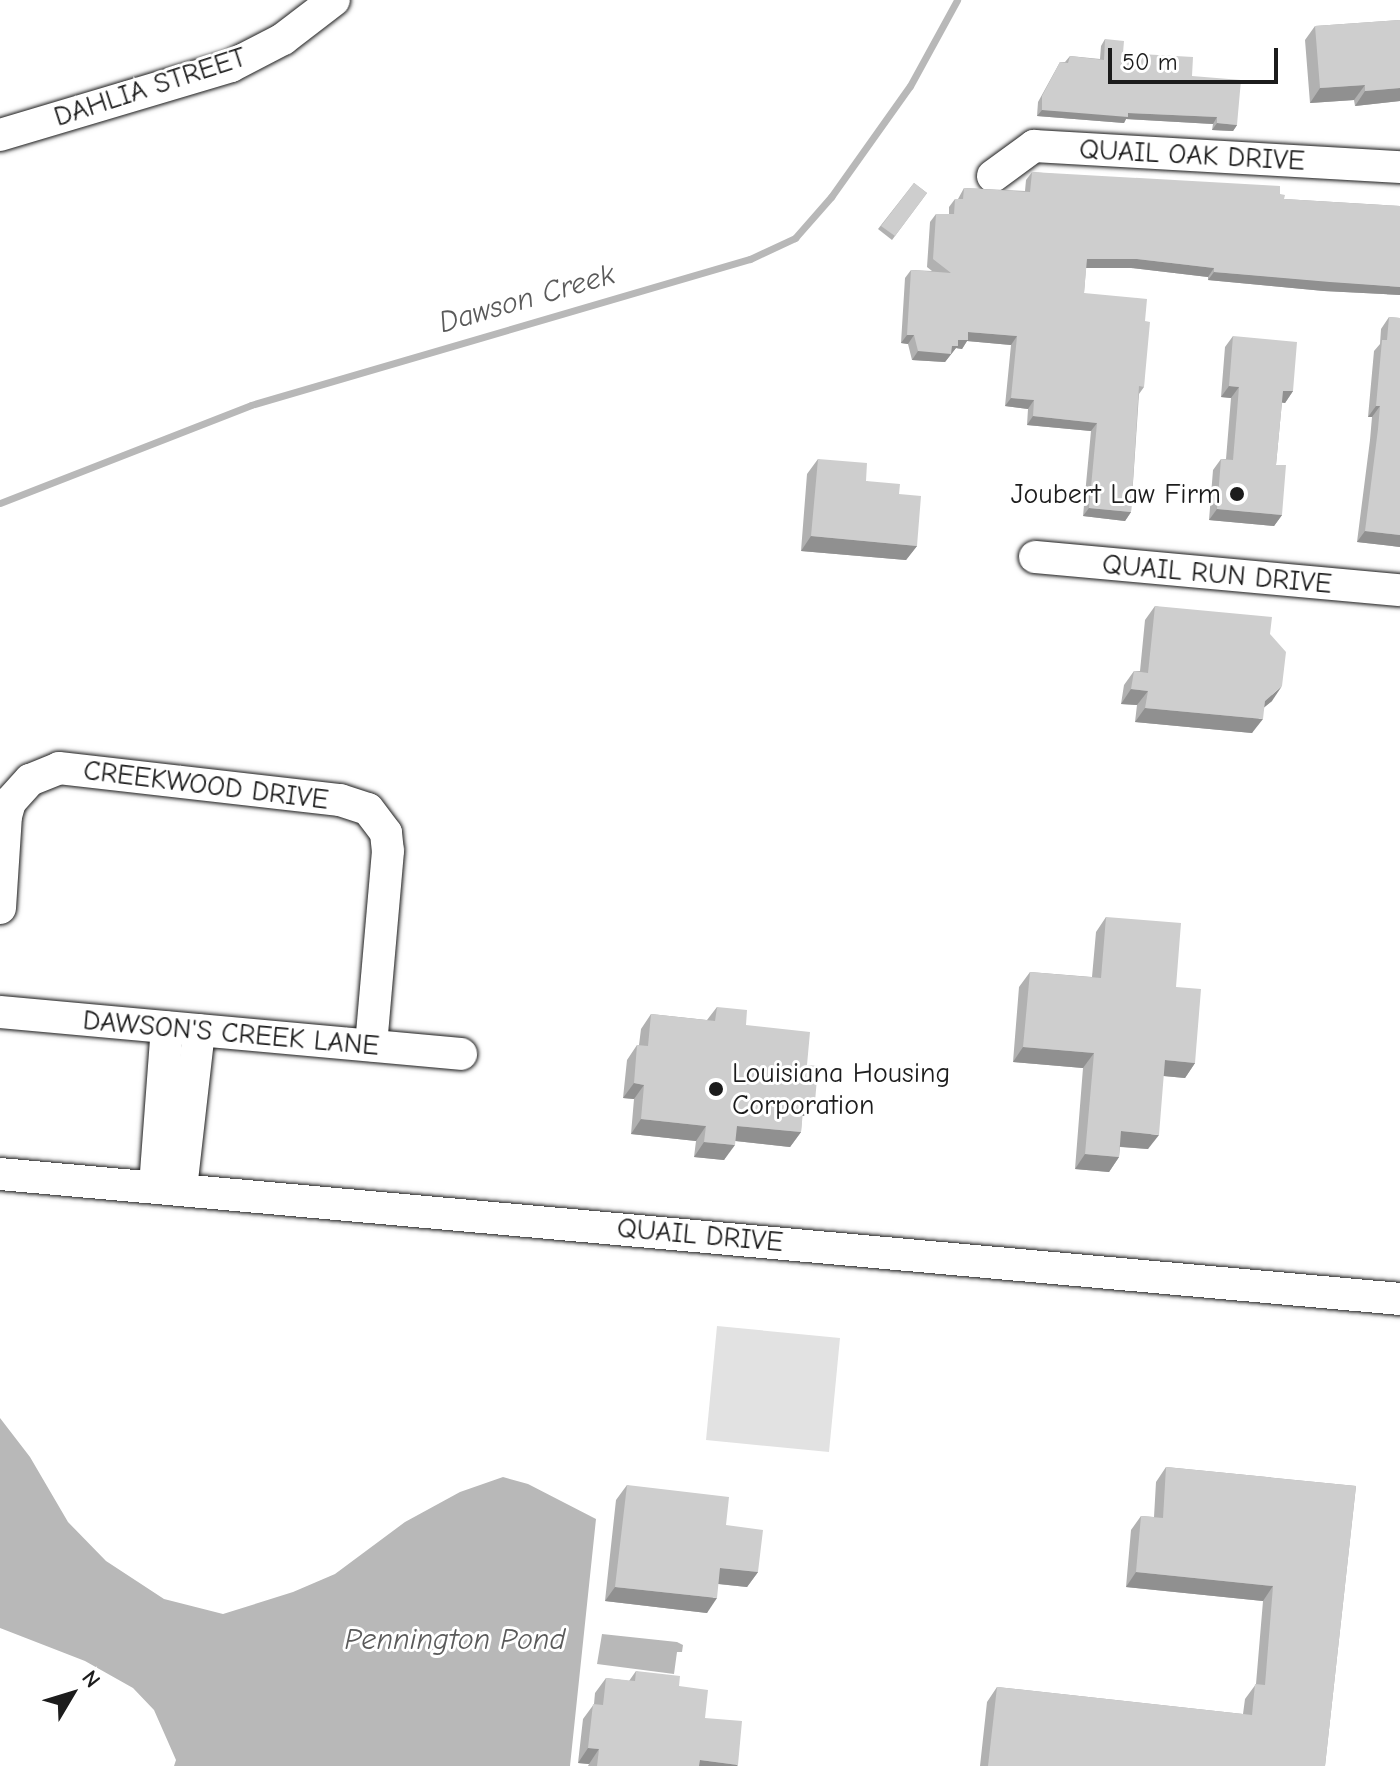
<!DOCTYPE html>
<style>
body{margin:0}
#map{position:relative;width:1400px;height:1766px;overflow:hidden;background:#fff;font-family:"Comic Neue",sans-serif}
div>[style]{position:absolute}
.green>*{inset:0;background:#e2e2e2}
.water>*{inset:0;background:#b8b8b8}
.stream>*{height:7px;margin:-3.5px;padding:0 3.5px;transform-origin:3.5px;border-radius:3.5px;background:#b8b8b8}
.roads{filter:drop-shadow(0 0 2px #1c1c1c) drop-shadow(0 0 2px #1c1c1c)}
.minor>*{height:32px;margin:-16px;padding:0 16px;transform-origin:16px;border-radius:16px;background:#fff}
.wall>*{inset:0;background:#b1b1b1}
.shaded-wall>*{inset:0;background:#909090}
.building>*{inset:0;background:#cecece}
.dots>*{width:22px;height:22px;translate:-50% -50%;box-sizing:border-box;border:4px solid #fff;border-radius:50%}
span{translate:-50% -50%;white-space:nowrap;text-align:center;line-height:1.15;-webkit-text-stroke:6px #fff;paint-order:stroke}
.street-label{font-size:28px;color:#1c1c1c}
.poi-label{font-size:28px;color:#1c1c1c}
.right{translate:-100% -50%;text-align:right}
.left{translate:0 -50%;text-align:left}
.water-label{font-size:30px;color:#5a5a5a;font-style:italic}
.north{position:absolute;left:32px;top:1654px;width:80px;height:80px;-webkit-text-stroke:6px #fff;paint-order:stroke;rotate:52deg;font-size:22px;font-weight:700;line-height:32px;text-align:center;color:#1c1c1c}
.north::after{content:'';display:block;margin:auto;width:28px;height:36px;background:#1c1c1c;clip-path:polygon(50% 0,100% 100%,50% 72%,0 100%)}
.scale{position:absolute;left:1108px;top:48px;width:170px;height:36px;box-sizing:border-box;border:4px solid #1c1c1c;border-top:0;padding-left:10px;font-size:24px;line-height:28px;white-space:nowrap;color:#1c1c1c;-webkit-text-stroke:6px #fff;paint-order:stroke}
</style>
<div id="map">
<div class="green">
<div style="clip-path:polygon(717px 1326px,840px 1338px,829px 1452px,706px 1440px)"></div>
</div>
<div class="water">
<div style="clip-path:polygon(0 1418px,30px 1457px,68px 1522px,106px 1561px,164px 1599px,223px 1614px,293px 1592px,335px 1574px,405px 1522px,460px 1492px,503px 1477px,528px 1484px,596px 1519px,570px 1766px,174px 1766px,176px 1760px,154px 1710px,133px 1688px,85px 1661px,0 1628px)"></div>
<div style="clip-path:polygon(602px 1634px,677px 1642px,683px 1645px,682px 1652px,677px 1652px,674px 1674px,597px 1664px)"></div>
</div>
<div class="stream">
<div style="left:0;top:503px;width:269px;rotate:-21.3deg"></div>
<div style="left:251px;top:405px;width:520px;rotate:-16.31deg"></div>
<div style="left:750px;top:259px;width:50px;rotate:-25deg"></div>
<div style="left:795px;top:238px;width:55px;rotate:-48.7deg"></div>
<div style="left:831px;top:197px;width:136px;rotate:-54.6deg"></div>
<div style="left:910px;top:86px;width:98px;rotate:-61.3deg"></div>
</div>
<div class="roads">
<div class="minor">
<div style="left:0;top:135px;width:241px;rotate:-16.6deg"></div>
<div style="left:231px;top:66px;width:59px;rotate:-27.4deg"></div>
<div style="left:283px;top:39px;width:64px;rotate:-37.4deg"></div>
<div style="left:993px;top:176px;width:51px;rotate:-36.2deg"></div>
<div style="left:1034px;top:146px;width:367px;rotate:3.3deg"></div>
<div style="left:1035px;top:557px;width:366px;rotate:5.2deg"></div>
<div style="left:0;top:908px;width:92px;rotate:-86.3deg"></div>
<div style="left:6px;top:816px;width:15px;rotate:-74deg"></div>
<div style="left:10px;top:802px;width:30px;rotate:-48deg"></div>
<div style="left:30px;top:780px;width:31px;rotate:-22deg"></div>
<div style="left:59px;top:768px;width:283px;rotate:6.5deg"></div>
<div style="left:340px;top:800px;width:29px;rotate:18deg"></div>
<div style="left:368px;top:809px;width:30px;rotate:53deg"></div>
<div style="left:386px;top:833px;width:18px;rotate:84deg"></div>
<div style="left:388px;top:851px;width:195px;rotate:95deg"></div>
<div style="left:0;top:1012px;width:463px;rotate:5.2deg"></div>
<div style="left:0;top:1174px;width:1406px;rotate:5.1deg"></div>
<div style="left:155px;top:1186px;width:159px;rotate:-85.7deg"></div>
<div style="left:181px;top:1189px;width:160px;rotate:-83.5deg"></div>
</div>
</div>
<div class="wall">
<div style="clip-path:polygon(1400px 20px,1400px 101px,1355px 106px,1354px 100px,1310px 103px,1305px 40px,1315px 26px)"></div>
<div style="clip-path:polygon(1105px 39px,1123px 53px,1192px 76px,1237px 125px,1233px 131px,1212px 130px,1213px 124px,1126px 119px,1124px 123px,1037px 116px,1038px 102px,1060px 62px,1065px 62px,1070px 56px,1100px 59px,1101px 46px)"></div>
<div style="clip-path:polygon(1032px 172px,1280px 194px,1284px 199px,1400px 206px,1400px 295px,1324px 291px,1208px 280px,1208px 277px,1131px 268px,1086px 268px,1084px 293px,1145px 321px,1144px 387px,1139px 394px,1131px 512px,1125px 521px,1083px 516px,1091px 431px,1027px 425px,1028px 409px,1005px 406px,1011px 345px,967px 341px,962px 349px,956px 348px,945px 362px,912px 360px,908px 344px,901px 343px,905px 278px,911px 270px,932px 271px,927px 267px,930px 222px,936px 214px,949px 214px,949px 207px,955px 199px,958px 199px,964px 188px,1025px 191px,1026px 180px)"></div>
<div style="clip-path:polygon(914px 183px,927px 193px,892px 240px,878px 229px)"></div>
<div style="clip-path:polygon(1389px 317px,1400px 318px,1400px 547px,1357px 542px,1370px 440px,1372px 417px,1368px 417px,1374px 351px,1380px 344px,1381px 329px)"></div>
<div style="clip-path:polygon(1233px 336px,1293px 391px,1285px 403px,1282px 402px,1276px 465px,1282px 515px,1274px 526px,1209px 520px,1213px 470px,1221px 459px,1226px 459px,1231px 398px,1221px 397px,1225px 347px)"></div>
<div style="clip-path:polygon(818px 459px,866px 481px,899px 494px,917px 546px,906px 560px,801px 551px,807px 474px)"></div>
<div style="clip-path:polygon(1155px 606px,1270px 634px,1272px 701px,1264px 707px,1252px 733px,1135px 722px,1137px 705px,1121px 704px,1124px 685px,1134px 671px,1140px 671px,1145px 620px)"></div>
<div style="clip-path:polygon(1106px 917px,1176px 987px,1195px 1063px,1185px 1078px,1163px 1076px,1148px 1149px,1120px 1147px,1119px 1157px,1109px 1172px,1075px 1169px,1083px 1068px,1013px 1062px,1019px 987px,1030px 972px,1092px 977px,1096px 932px)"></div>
<div style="clip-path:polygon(717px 1007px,807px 1065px,804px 1116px,802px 1116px,801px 1132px,790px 1147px,735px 1141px,724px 1160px,694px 1157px,696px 1141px,631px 1134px,634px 1099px,623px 1098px,627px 1060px,637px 1045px,639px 1045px,641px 1029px,651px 1014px,707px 1020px)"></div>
<div style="clip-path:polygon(1166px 1467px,1356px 1486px,1325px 1766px,980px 1766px,987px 1702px,997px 1687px,1243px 1714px,1245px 1699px,1256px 1684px,1263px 1601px,1126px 1587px,1131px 1530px,1141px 1516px,1154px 1517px,1156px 1482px)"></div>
<div style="clip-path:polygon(627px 1485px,726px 1525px,758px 1572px,747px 1587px,718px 1584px,707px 1613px,605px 1601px,616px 1500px)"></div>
<div style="clip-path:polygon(636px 1671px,679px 1686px,705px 1718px,737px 1766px,588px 1766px,589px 1764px,578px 1763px,583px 1719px,594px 1704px,595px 1693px,606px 1678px,629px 1681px)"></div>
</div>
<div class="shaded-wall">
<div style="clip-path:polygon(1365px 85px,1354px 100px,1310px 103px,1320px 88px)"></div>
<div style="clip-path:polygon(1400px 88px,1400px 101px,1355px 106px,1365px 91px)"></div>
<div style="clip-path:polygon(1042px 110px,1128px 113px,1217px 117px,1213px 124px,1126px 119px,1124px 123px,1037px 116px)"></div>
<div style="clip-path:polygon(1217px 123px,1237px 125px,1233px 131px,1212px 130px)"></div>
<div style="clip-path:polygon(1087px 259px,1137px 259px,1214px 268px,1208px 277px,1131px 268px,1081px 268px)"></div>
<div style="clip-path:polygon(1214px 272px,1400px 287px,1400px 295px,1324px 291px,1208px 280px)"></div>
<div style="clip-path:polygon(968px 332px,1017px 336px,1011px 345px,967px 341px,962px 349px,956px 348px,945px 362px,912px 360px,918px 351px,958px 340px)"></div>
<div style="clip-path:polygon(907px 335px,914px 335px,908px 344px,901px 343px)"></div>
<div style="clip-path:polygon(1229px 386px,1239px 387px,1231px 398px,1221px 397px)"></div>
<div style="clip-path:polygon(1283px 391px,1293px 391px,1285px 403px,1276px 402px)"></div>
<div style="clip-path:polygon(1011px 398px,1034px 400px,1028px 409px,1005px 406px)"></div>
<div style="clip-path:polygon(1376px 406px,1380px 406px,1372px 417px,1368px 417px)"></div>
<div style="clip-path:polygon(1033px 416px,1097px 423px,1091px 431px,1027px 425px)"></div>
<div style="clip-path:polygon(1089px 508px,1131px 512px,1125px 521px,1083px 516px)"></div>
<div style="clip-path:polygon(1217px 509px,1282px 515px,1274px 526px,1209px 520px)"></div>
<div style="clip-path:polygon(1365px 531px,1400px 535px,1400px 547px,1357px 542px)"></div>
<div style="clip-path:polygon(811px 536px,917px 546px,906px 560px,801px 551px)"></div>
<div style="clip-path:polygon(1282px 686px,1272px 701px,1255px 715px,1265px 701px)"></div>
<div style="clip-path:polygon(1131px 689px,1148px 691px,1137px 705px,1121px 704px)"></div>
<div style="clip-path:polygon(1145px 708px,1263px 719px,1252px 733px,1135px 722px)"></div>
<div style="clip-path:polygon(1023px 1047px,1094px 1053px,1083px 1068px,1013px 1062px)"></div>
<div style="clip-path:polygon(1165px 1060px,1195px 1063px,1185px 1078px,1154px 1075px)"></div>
<div style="clip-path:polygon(634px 1083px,644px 1085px,634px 1099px,623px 1098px)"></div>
<div style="clip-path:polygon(804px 1101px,815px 1102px,804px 1116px,794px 1115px)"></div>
<div style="clip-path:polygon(641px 1119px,706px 1126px,696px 1141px,631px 1134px)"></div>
<div style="clip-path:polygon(737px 1126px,801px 1132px,790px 1147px,727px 1140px)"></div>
<div style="clip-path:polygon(1121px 1131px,1159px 1135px,1148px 1149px,1111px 1146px)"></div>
<div style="clip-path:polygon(704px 1142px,735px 1145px,724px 1160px,694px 1157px)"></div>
<div style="clip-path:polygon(1085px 1154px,1119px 1157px,1109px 1172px,1075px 1169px)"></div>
<div style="clip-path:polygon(720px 1568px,758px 1572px,747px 1587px,710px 1583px)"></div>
<div style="clip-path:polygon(1136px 1572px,1273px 1586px,1263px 1601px,1126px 1587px)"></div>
<div style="clip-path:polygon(615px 1587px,717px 1598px,707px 1613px,605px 1601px)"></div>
<div style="clip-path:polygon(588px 1748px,599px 1749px,589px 1764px,578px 1763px)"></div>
<div style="clip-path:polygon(700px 1760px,738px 1765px,737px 1766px,696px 1766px)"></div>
</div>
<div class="building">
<div style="clip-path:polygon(1400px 20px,1400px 88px,1365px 91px,1365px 85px,1320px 88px,1315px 26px)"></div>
<div style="clip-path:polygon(1105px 39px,1124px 41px,1123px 53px,1193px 57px,1192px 76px,1241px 80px,1237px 125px,1217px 123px,1217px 117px,1128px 113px,1128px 117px,1042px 110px,1042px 96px,1060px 62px,1068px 63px,1070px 56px,1104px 60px)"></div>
<div style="clip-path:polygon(1032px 172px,1280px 186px,1280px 194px,1285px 195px,1284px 199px,1400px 206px,1400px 287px,1330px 282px,1214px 272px,1214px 268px,1137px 259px,1087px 259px,1084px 293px,1147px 299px,1145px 321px,1150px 322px,1144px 387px,1139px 386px,1131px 512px,1089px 508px,1097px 423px,1033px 416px,1034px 400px,1011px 398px,1017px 336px,968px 332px,968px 340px,958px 340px,958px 346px,952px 346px,951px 354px,918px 351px,914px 335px,907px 335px,911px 270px,951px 273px,933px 259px,936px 214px,954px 214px,955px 199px,963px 199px,964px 188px,1030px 192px)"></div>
<div style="clip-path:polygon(914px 183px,927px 193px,895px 236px,881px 226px)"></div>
<div style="clip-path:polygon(1389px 317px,1400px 318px,1400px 535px,1365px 531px,1378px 429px,1380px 406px,1376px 406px,1382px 340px,1387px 340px)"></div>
<div style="clip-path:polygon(1233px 336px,1297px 342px,1293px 391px,1283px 391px,1276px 465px,1286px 465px,1282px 515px,1217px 509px,1221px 459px,1233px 460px,1237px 412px,1239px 387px,1229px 386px)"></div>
<div style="clip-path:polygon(818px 459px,867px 463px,866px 481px,900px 484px,899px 494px,921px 496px,917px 546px,811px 536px)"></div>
<div style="clip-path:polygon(1155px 606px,1272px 617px,1270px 634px,1286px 652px,1282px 686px,1265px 701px,1263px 719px,1145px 708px,1148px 691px,1131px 689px,1134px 671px,1148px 673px)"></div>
<div style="clip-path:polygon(1106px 917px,1181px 923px,1176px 987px,1201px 989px,1195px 1063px,1165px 1060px,1159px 1135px,1121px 1131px,1119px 1157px,1085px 1154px,1094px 1053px,1023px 1047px,1030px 972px,1101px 978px)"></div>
<div style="clip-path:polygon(717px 1007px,747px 1010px,746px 1025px,810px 1032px,807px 1065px,818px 1066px,815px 1102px,804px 1101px,801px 1132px,737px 1126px,735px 1145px,704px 1142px,706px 1126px,641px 1119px,644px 1085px,634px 1083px,637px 1045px,648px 1046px,651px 1014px,715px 1021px)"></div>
<div style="clip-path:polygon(1166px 1467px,1356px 1486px,1325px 1766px,988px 1766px,997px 1687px,1252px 1715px,1255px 1684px,1265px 1685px,1273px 1586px,1136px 1572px,1141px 1516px,1163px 1518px)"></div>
<div style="clip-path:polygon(627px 1485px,729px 1497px,726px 1525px,763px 1530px,758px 1572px,720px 1568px,717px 1598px,615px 1587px)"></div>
<div style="clip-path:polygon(636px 1671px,680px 1676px,679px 1686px,708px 1690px,705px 1718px,742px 1721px,738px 1765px,700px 1760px,699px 1766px,597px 1766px,599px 1749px,588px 1748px,593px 1704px,603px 1705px,606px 1678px,635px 1681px)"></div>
</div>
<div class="dots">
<div style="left:1237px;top:494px;background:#1c1c1c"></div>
<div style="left:716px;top:1089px;background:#1c1c1c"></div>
</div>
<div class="street-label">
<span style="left:150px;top:87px;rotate:-18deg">DAHLIA STREET</span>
<span style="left:1192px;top:155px;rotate:3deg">QUAIL OAK DRIVE</span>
<span style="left:1217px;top:574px;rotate:5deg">QUAIL RUN DRIVE</span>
<span style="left:206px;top:785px;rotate:7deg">CREEKWOOD DRIVE</span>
<span style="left:231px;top:1033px;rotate:5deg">DAWSON'S CREEK LANE</span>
<span style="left:700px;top:1235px;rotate:5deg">QUAIL DRIVE</span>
</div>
<div class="poi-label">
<span class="right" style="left:1221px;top:494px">Joubert Law Firm</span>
<span class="left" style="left:732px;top:1089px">Louisiana Housing<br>Corporation</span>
</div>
<div class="water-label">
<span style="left:527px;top:299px;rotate:-16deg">Dawson Creek</span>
<span style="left:455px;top:1640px">Pennington Pond</span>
</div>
<div class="north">N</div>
<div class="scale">50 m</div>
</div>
